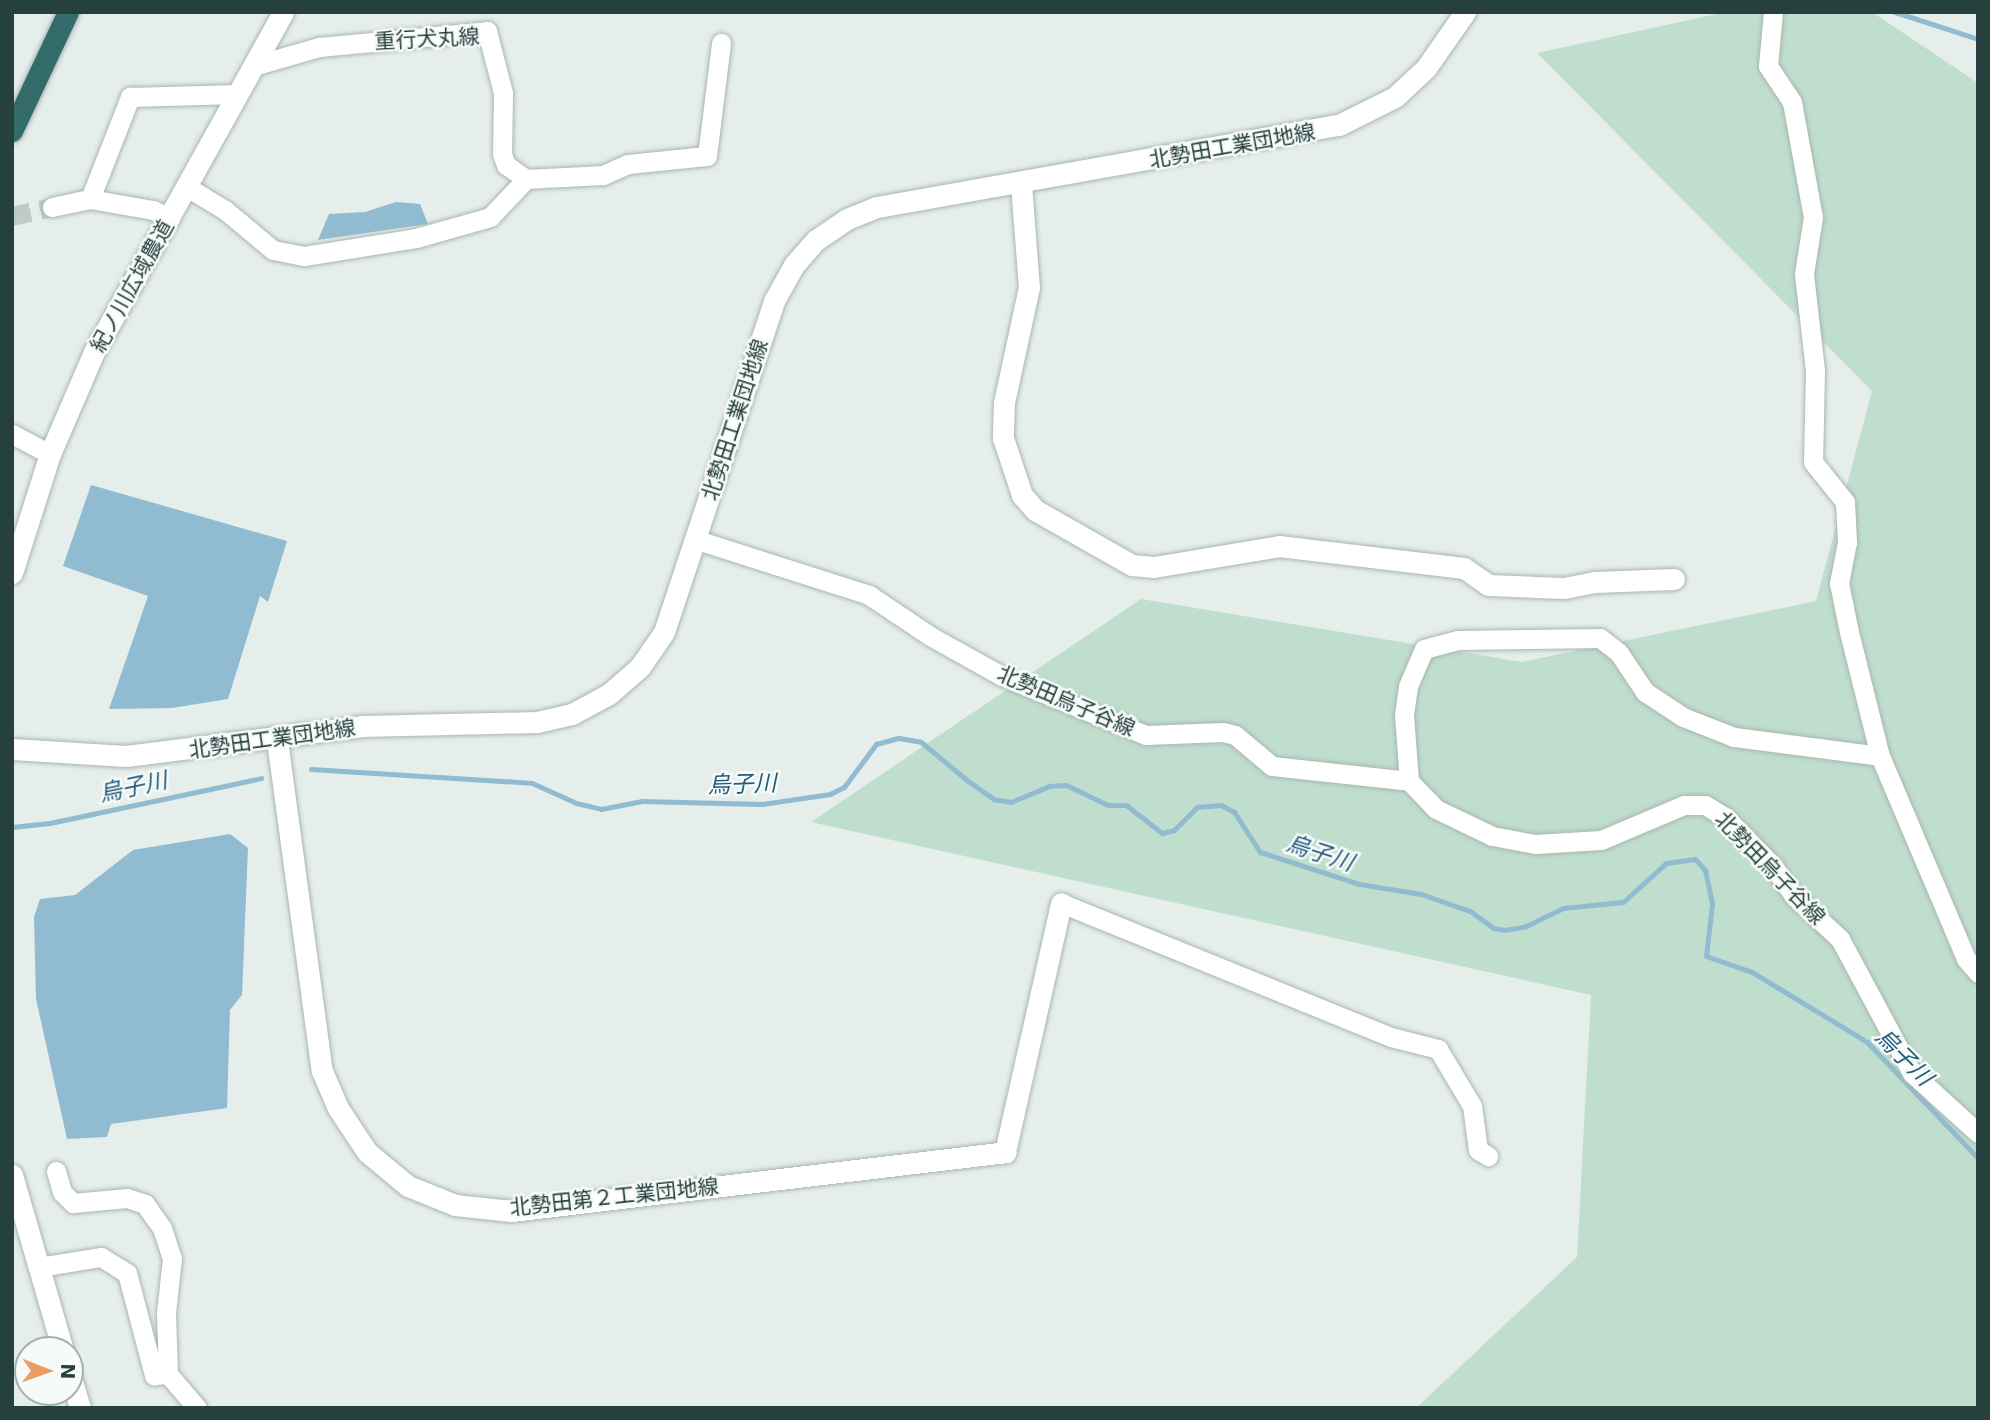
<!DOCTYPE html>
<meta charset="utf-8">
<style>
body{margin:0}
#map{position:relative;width:1990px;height:1420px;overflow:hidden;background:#e6eeec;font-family:"DejaVu Sans","Noto Sans JP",sans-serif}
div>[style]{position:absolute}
.green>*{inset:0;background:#c0decd}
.water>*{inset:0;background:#91bbd0}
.stream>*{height:5px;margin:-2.5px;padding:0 2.5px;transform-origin:2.5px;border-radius:2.5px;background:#91bbd0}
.minor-tunnel>*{height:19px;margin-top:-9.5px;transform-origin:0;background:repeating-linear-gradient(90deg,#bfcbc9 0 19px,transparent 0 29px)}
.roads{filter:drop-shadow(0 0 2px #a8b6b4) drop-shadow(0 0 2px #a8b6b4)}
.minor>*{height:19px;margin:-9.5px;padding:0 9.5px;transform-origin:9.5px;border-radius:9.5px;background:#fff}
.tertiary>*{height:21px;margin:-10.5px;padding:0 10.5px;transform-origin:10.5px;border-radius:10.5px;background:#fff}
.motorway>*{height:21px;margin:-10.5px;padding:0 10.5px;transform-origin:10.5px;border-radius:10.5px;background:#326b69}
span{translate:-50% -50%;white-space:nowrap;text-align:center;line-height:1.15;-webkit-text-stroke:5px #f6faf9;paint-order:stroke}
.street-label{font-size:21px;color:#25403d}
.water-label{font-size:23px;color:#215c79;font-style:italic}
.frame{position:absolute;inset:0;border:14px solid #25403d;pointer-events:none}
.north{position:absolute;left:14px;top:1336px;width:70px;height:70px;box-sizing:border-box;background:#f6faf9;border:2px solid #a2b0ae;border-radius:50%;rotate:91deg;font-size:19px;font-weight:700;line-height:28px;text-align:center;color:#25403d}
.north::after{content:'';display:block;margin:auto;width:24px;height:32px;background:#ec9d66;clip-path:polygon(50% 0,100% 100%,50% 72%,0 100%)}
</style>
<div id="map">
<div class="green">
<div style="clip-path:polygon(1726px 12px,1872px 12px,1978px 83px,1978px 1408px,1416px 1408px,1577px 1257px,1591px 995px,811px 822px,1141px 599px,1522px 662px,1816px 601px,1872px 391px,1537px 53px)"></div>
</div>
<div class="water">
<div style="clip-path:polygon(396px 202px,420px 204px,428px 224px,318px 240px,329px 214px,365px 212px)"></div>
<div style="clip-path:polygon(91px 485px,287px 541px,268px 602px,260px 596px,228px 699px,172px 708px,109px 709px,148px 596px,63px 566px)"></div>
<div style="clip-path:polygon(230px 834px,248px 848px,242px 995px,230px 1010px,227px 1108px,111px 1124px,107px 1137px,67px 1139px,36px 999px,34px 917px,40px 899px,75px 895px,133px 850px)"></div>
</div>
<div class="stream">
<div style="left:1895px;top:12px;width:87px;rotate:18deg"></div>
<div style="left:311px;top:769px;width:221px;rotate:3.6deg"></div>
<div style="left:532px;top:783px;width:48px;rotate:24.4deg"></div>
<div style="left:576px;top:803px;width:26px;rotate:13deg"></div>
<div style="left:601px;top:809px;width:42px;rotate:-11deg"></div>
<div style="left:642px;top:801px;width:120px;rotate:1.4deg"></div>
<div style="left:762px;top:804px;width:69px;rotate:-8.4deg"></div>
<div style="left:830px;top:794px;width:16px;rotate:-27deg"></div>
<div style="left:844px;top:787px;width:54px;rotate:-53.3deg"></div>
<div style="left:876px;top:744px;width:24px;rotate:-15deg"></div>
<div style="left:899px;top:738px;width:22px;rotate:10deg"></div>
<div style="left:921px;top:742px;width:61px;rotate:39.7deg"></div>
<div style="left:968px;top:781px;width:32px;rotate:35deg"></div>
<div style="left:994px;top:799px;width:17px;rotate:10deg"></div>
<div style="left:1011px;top:802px;width:41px;rotate:-22.8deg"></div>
<div style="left:1049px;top:786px;width:17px;rotate:-3deg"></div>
<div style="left:1066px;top:785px;width:47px;rotate:25.5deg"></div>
<div style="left:1108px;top:805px;width:18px"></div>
<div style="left:1126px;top:805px;width:46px;rotate:37.9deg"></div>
<div style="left:1162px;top:833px;width:12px;rotate:-14deg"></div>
<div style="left:1174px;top:830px;width:33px;rotate:-45deg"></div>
<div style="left:1197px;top:807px;width:24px;rotate:-5deg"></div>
<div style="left:1221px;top:805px;width:15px;rotate:28deg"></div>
<div style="left:1234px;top:812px;width:48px;rotate:57deg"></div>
<div style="left:1260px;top:852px;width:104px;rotate:17.9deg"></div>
<div style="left:1359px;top:884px;width:63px;rotate:9.2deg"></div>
<div style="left:1421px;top:894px;width:52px;rotate:19.1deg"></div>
<div style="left:1470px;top:911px;width:29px;rotate:36deg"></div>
<div style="left:1493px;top:928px;width:11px;rotate:10deg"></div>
<div style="left:1504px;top:930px;width:20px;rotate:-9deg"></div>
<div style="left:1524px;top:927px;width:43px;rotate:-26deg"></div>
<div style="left:1563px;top:908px;width:60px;rotate:-5.7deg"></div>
<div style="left:1623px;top:902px;width:58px;rotate:-42.2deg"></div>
<div style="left:1666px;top:863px;width:29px;rotate:-8deg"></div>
<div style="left:1695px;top:859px;width:15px;rotate:48deg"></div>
<div style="left:1705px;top:870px;width:35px;rotate:78deg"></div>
<div style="left:1712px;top:904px;width:52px;rotate:96.6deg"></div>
<div style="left:1706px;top:956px;width:49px;rotate:19.2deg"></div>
<div style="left:1752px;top:972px;width:135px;rotate:31.3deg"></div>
<div style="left:1867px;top:1042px;width:161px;rotate:46.3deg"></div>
<div style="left:12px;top:827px;width:38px;rotate:-6deg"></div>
<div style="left:50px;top:823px;width:216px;rotate:-12deg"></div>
</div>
<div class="minor-tunnel">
<div style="left:12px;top:216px;width:41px;rotate:-12.7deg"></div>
</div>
<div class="roads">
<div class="minor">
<div style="left:1773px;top:12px;width:54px;rotate:95.3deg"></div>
<div style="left:1768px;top:66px;width:43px;rotate:56.3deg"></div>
<div style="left:1792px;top:102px;width:117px;rotate:79.7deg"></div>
<div style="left:1813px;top:217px;width:58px;rotate:99deg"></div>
<div style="left:1804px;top:274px;width:97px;rotate:83.5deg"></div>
<div style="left:1815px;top:370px;width:92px;rotate:91.2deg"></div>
<div style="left:1813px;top:462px;width:51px;rotate:51.3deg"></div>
<div style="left:1845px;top:502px;width:40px;rotate:87.1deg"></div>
<div style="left:1847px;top:542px;width:42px;rotate:101deg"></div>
<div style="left:1839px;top:583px;width:50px;rotate:78.5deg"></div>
<div style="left:1849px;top:632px;width:128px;rotate:76deg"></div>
<div style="left:1880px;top:756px;width:220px;rotate:67deg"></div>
<div style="left:1966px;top:959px;width:18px;rotate:49deg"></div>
<div style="left:253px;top:66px;width:69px;rotate:-16.1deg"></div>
<div style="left:319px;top:47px;width:169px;rotate:-5.4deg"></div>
<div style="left:487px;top:31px;width:64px;rotate:75.5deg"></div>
<div style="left:503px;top:93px;width:61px;rotate:90.9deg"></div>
<div style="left:502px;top:154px;width:12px;rotate:70deg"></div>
<div style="left:506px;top:165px;width:24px;rotate:35deg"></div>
<div style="left:187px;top:187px;width:44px;rotate:31.2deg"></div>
<div style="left:225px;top:210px;width:62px;rotate:39.8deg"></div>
<div style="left:273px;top:250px;width:32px;rotate:11deg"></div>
<div style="left:304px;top:256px;width:113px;rotate:-9.1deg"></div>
<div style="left:416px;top:238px;width:77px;rotate:-15.8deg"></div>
<div style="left:490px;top:217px;width:52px;rotate:-46.5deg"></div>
<div style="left:526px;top:179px;width:77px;rotate:-3deg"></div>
<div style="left:603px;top:175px;width:27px;rotate:-24deg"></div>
<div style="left:628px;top:164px;width:79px;rotate:-5.8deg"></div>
<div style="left:707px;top:156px;width:114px;rotate:-82.9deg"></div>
<div style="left:90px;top:199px;width:64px;rotate:9.9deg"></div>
<div style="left:153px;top:210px;width:19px;rotate:25deg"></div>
<div style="left:52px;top:207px;width:39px;rotate:-12deg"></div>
<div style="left:90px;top:199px;width:110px;rotate:-68.6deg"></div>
<div style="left:130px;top:97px;width:107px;rotate:-1.6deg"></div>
<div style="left:12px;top:434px;width:43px;rotate:27.8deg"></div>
<div style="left:697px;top:540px;width:181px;rotate:17.7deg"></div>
<div style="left:869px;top:595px;width:73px;rotate:33.9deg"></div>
<div style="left:930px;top:636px;width:82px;rotate:29.1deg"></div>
<div style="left:1002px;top:676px;width:156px;rotate:22.3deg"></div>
<div style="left:1146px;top:735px;width:77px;rotate:-2.2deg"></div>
<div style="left:1223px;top:732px;width:12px;rotate:14deg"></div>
<div style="left:1235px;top:735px;width:48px;rotate:40deg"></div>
<div style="left:1272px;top:766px;width:138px;rotate:6.2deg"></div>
<div style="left:1409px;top:781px;width:39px;rotate:46deg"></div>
<div style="left:1436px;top:809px;width:62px;rotate:25.7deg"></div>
<div style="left:1492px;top:836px;width:44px;rotate:10.5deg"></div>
<div style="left:1535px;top:844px;width:66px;rotate:-3.5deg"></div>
<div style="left:1601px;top:840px;width:90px;rotate:-22.9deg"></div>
<div style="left:1684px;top:805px;width:21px"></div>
<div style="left:1705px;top:805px;width:23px;rotate:31deg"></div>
<div style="left:1725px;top:817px;width:69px;rotate:45.6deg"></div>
<div style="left:1773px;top:866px;width:38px;rotate:55deg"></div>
<div style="left:1795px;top:897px;width:62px;rotate:43deg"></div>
<div style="left:1840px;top:939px;width:152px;rotate:61.8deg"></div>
<div style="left:1912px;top:1073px;width:89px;rotate:42.3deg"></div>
<div style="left:1409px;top:781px;width:66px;rotate:-94.3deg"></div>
<div style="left:1404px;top:715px;width:29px;rotate:-82deg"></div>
<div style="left:1408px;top:686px;width:40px;rotate:-66.6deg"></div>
<div style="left:1424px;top:649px;width:34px;rotate:-15deg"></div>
<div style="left:1457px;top:640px;width:143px;rotate:-0.8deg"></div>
<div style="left:1600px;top:638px;width:24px;rotate:38deg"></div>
<div style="left:1619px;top:653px;width:47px;rotate:56.3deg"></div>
<div style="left:1645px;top:692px;width:45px;rotate:33.3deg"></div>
<div style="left:1683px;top:717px;width:55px;rotate:21.4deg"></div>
<div style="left:1734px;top:737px;width:147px;rotate:7.4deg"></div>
<div style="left:1061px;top:903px;width:356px;rotate:22.1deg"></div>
<div style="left:1391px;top:1037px;width:49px;rotate:14.3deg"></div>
<div style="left:1438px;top:1049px;width:66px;rotate:59.2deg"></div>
<div style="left:1472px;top:1106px;width:44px;rotate:82.2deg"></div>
<div style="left:1478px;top:1150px;width:12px;rotate:31deg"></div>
<div style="left:56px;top:1171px;width:22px;rotate:74deg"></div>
<div style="left:62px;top:1192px;width:16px;rotate:45deg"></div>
<div style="left:73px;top:1203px;width:54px;rotate:-5.3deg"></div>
<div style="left:127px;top:1198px;width:19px;rotate:18deg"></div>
<div style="left:145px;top:1204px;width:29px;rotate:55deg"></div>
<div style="left:162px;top:1228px;width:32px;rotate:72deg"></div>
<div style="left:172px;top:1258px;width:55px;rotate:96.2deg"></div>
<div style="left:166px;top:1313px;width:61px;rotate:88.1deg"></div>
<div style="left:39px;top:1267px;width:63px;rotate:-9.2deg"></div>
<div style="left:101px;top:1257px;width:31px;rotate:32deg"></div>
<div style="left:127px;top:1273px;width:106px;rotate:75.2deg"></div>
<div style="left:154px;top:1375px;width:14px;rotate:-4deg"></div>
<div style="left:168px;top:1374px;width:45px;rotate:49.5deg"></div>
</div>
<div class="tertiary">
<div style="left:1021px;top:184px;width:103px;rotate:85.6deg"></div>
<div style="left:1029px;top:287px;width:119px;rotate:102.2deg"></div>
<div style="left:1004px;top:403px;width:35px;rotate:92deg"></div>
<div style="left:1003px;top:438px;width:60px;rotate:71.6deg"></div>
<div style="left:1022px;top:495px;width:20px;rotate:49deg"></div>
<div style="left:1035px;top:510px;width:112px;rotate:29.6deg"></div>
<div style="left:1132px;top:565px;width:22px;rotate:5deg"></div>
<div style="left:1154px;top:567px;width:127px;rotate:-9.5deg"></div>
<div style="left:1279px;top:546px;width:186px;rotate:6.8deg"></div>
<div style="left:1464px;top:568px;width:29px;rotate:35deg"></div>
<div style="left:1488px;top:585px;width:76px;rotate:2.3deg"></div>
<div style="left:1564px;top:588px;width:32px;rotate:-11deg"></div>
<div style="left:1595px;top:582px;width:79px;rotate:-2.2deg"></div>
<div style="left:12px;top:573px;width:125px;rotate:-72.3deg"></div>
<div style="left:50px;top:454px;width:111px;rotate:-66.7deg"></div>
<div style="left:94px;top:352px;width:389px;rotate:-60.9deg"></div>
<div style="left:277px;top:740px;width:334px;rotate:82.3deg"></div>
<div style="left:322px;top:1071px;width:40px;rotate:66.6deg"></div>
<div style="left:338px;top:1108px;width:53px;rotate:56.6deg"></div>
<div style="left:367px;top:1152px;width:53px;rotate:39.7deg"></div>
<div style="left:408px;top:1186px;width:51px;rotate:22deg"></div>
<div style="left:455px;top:1205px;width:57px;rotate:6deg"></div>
<div style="left:512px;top:1211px;width:497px;rotate:-6.8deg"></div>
<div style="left:1005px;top:1152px;width:255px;rotate:-77.3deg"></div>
<div style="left:12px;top:749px;width:114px;rotate:3.5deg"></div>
<div style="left:126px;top:756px;width:238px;rotate:-7.2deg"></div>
<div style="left:362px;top:726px;width:175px;rotate:-1.3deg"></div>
<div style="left:537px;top:722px;width:36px;rotate:-13deg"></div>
<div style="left:572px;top:714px;width:42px;rotate:-28.4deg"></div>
<div style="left:609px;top:694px;width:41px;rotate:-41.1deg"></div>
<div style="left:640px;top:667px;width:42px;rotate:-55.6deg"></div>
<div style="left:664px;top:632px;width:349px;rotate:-71.6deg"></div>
<div style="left:774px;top:301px;width:41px;rotate:-60.9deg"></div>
<div style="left:794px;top:265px;width:33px;rotate:-49deg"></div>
<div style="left:816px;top:240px;width:37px;rotate:-34deg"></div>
<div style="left:847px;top:219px;width:32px;rotate:-22deg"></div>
<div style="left:877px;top:207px;width:469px;rotate:-10.1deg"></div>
<div style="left:1339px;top:125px;width:63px;rotate:-26.6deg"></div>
<div style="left:1395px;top:97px;width:42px;rotate:-43.1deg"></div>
<div style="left:1426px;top:68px;width:68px;rotate:-55.1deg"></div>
<div style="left:12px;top:1175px;width:182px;rotate:73.8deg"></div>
<div style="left:70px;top:1375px;width:34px;rotate:73deg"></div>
</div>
<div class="motorway">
<div style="left:12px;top:131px;width:132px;rotate:-64.8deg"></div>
</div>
</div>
<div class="street-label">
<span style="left:427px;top:39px;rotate:-3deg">重行犬丸線</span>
<span style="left:1232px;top:146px;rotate:-10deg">北勢田工業団地線</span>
<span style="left:132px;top:286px;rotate:-61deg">紀ノ川広域農道</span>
<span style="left:735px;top:420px;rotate:-72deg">北勢田工業団地線</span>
<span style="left:1066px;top:701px;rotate:23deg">北勢田烏子谷線</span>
<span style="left:272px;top:739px;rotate:-8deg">北勢田工業団地線</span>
<span style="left:1770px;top:868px;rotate:46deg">北勢田烏子谷線</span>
<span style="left:614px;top:1197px;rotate:-6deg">北勢田第２工業団地線</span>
</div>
<div class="water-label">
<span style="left:742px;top:784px;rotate:-2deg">烏子川</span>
<span style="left:133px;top:787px;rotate:-12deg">烏子川</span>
<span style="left:1320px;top:853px;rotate:18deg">烏子川</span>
<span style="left:1904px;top:1057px;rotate:45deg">烏子川</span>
</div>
<div class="frame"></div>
<div class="north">N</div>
</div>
